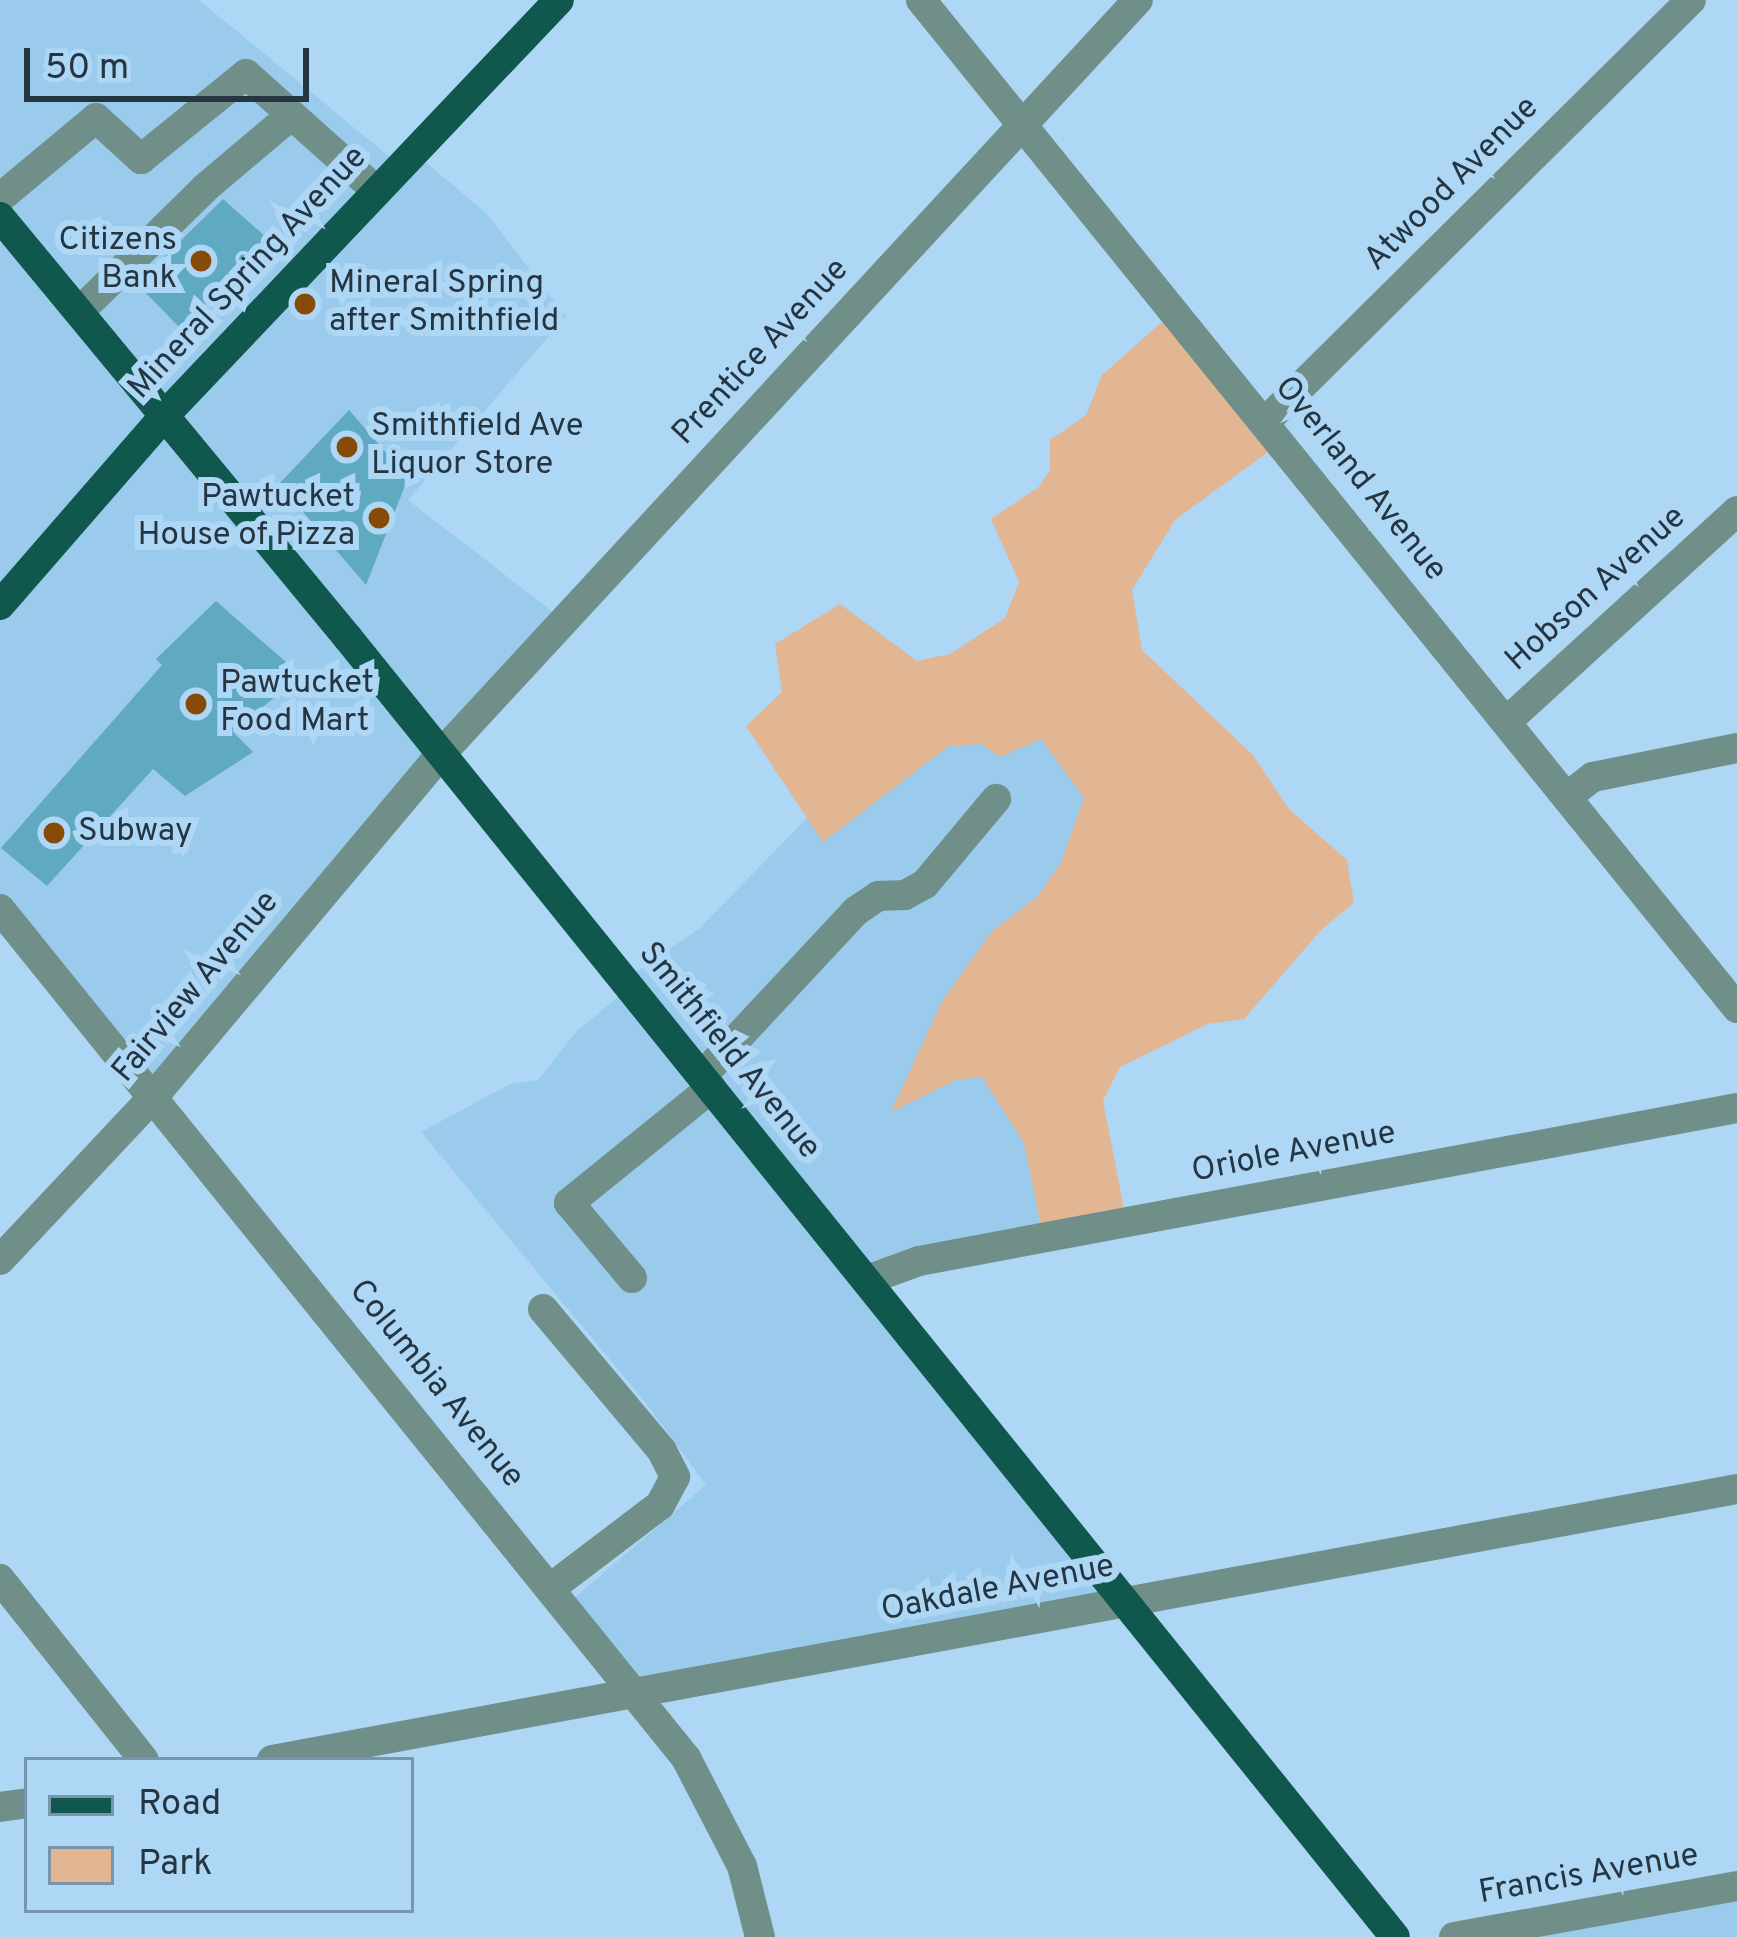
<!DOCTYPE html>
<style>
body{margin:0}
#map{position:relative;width:1737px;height:1937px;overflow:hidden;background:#aed7f6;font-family:Overpass,sans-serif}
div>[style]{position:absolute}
.built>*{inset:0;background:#9acaec}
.green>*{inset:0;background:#e2b693}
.building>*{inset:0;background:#60aac1}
.minor>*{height:30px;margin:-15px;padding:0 15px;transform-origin:15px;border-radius:15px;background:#708f89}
.major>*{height:30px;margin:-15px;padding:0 15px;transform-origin:15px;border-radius:15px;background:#10584e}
.dots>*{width:33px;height:33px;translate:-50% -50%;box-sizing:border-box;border:6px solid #aed7f6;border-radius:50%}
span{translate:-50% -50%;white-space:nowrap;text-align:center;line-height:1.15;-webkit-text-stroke:12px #aed7f6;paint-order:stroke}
.street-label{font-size:33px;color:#253541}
.poi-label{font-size:33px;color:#253541}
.right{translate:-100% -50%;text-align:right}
.left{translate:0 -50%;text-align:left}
.legend{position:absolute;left:24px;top:1757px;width:390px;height:156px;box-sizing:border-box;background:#aed7f6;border:3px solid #7796ae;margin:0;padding:15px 21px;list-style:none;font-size:36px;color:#253541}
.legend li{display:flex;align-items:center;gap:24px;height:60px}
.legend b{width:60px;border:3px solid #7796ae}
.scale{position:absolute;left:24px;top:48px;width:285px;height:54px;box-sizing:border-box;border:6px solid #253541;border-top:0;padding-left:15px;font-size:36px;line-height:42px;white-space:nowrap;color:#253541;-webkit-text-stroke:9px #aed7f6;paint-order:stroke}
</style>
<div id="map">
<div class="built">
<div style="clip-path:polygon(0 0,199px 0,397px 163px,416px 154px,486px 213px,566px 316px,408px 500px,557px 615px,145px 1086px,0 909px)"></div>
<div style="clip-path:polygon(1041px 738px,1084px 798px,1061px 862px,1038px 896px,992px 931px,892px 1111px,956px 1080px,982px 1076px,1024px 1143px,1042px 1232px,863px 1269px,1109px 1590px,633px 1693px,564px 1607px,706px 1485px,646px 1403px,421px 1132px,510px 1084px,538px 1080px,577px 1031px,623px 993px,627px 978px,700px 928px,807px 818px,823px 841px,949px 746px)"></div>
<div style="clip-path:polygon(1737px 1884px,1737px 1937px,1447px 1937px)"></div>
</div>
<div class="green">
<div style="clip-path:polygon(1172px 313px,1276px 446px,1175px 520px,1132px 590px,1142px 650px,1253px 755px,1289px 809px,1347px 860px,1354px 903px,1322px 929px,1244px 1019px,1208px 1024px,1120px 1067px,1103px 1101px,1125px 1214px,1042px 1232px,1024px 1143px,982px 1077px,956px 1080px,891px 1112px,942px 1001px,992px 931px,1038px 896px,1061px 862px,1084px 798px,1041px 739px,1000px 757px,981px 744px,949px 746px,823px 842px,746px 726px,782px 692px,775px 644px,840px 604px,917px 661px,950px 654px,1005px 618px,1019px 582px,991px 519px,1039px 487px,1050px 470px,1050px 440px,1086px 415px,1102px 375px)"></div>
</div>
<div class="building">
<div style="clip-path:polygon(223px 199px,266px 237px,182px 330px,137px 284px)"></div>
<div style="clip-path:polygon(349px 410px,408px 478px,366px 585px,279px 484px)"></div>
<div style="clip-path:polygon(216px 601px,302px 676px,232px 731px,253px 752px,185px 796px,153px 769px,47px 886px,1px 848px,162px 665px,156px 659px)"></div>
</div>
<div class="minor">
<div style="left:921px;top:0;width:1297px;rotate:51.01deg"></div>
<div style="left:0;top:198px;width:125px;rotate:-39.8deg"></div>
<div style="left:96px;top:118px;width:61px;rotate:42.3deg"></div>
<div style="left:141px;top:159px;width:135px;rotate:-39deg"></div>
<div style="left:246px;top:74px;width:176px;rotate:41.8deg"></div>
<div style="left:79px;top:312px;width:177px;rotate:-44.5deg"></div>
<div style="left:205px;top:188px;width:110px;rotate:-40.2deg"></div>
<div style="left:1266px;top:421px;width:598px;rotate:-44.73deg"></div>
<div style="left:1506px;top:722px;width:313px;rotate:-42.4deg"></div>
<div style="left:1567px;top:797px;width:33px;rotate:-38deg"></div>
<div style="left:1593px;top:777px;width:147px;rotate:-11.4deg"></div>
<div style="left:0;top:909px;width:1092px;rotate:51.06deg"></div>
<div style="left:686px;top:1758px;width:122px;rotate:62.6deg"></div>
<div style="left:742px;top:1866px;width:73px;rotate:75.8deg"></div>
<div style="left:702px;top:1076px;width:226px;rotate:-47deg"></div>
<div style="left:856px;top:911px;width:27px;rotate:-34deg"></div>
<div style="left:878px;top:896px;width:27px;rotate:-2deg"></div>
<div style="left:905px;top:895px;width:23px;rotate:-29deg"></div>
<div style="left:925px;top:884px;width:111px;rotate:-50.1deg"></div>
<div style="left:0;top:1260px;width:225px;rotate:-46.8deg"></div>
<div style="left:154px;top:1096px;width:445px;rotate:-50deg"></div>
<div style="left:440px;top:755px;width:1028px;rotate:-47.25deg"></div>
<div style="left:632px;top:1278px;width:98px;rotate:-130deg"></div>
<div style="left:569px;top:1203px;width:183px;rotate:-39deg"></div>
<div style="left:867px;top:1280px;width:55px;rotate:-20.1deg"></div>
<div style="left:919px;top:1261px;width:832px;rotate:-10.59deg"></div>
<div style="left:543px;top:1309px;width:185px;rotate:50deg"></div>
<div style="left:662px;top:1451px;width:29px;rotate:63deg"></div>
<div style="left:675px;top:1477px;width:32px;rotate:118deg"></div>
<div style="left:660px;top:1505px;width:136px;rotate:142.8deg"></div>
<div style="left:0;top:1579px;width:231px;rotate:51.5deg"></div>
<div style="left:272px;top:1760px;width:1490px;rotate:-10.48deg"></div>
<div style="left:0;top:1807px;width:27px;rotate:-8deg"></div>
<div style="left:1454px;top:1937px;width:288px;rotate:-10.2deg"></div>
</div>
<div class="major">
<div style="left:0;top:217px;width:546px;rotate:50.42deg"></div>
<div style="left:348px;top:638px;width:1668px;rotate:51.13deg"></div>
<div style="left:0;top:605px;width:252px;rotate:-49deg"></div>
<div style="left:165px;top:415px;width:572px;rotate:-46.49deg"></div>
</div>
<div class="dots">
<div style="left:201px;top:261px;background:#874b07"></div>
<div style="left:305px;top:304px;background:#874b07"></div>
<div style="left:347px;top:447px;background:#874b07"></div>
<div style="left:379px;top:518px;background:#874b07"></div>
<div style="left:196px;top:704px;background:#874b07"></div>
<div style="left:54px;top:833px;background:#874b07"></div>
</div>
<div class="street-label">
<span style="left:1453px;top:185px;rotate:-45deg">Atwood Avenue</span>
<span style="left:249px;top:274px;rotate:-47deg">Mineral Spring Avenue</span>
<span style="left:762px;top:353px;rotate:-47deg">Prentice Avenue</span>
<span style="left:1359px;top:480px;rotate:51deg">Overland Avenue</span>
<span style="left:1597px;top:590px;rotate:-42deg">Hobson Avenue</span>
<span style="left:197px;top:988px;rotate:-50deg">Fairview Avenue</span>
<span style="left:728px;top:1052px;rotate:51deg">Smithfield Avenue</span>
<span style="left:1294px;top:1154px;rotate:-11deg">Oriole Avenue</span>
<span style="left:435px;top:1385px;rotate:51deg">Columbia Avenue</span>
<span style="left:998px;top:1590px;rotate:-11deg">Oakdale Avenue</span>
<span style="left:1589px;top:1876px;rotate:-10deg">Francis Avenue</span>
</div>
<div class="poi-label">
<span class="right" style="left:177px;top:261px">Citizens<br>Bank</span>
<span class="left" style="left:329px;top:304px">Mineral Spring<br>after Smithfield</span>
<span class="left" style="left:371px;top:447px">Smithfield Ave<br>Liquor Store</span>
<span class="right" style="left:355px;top:518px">Pawtucket<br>House of Pizza</span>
<span class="left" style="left:220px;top:704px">Pawtucket<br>Food Mart</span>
<span class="left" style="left:78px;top:833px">Subway</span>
</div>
<ul class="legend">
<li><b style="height:15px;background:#10584e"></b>Road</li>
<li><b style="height:33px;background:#e2b693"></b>Park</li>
</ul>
<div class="scale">50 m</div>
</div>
